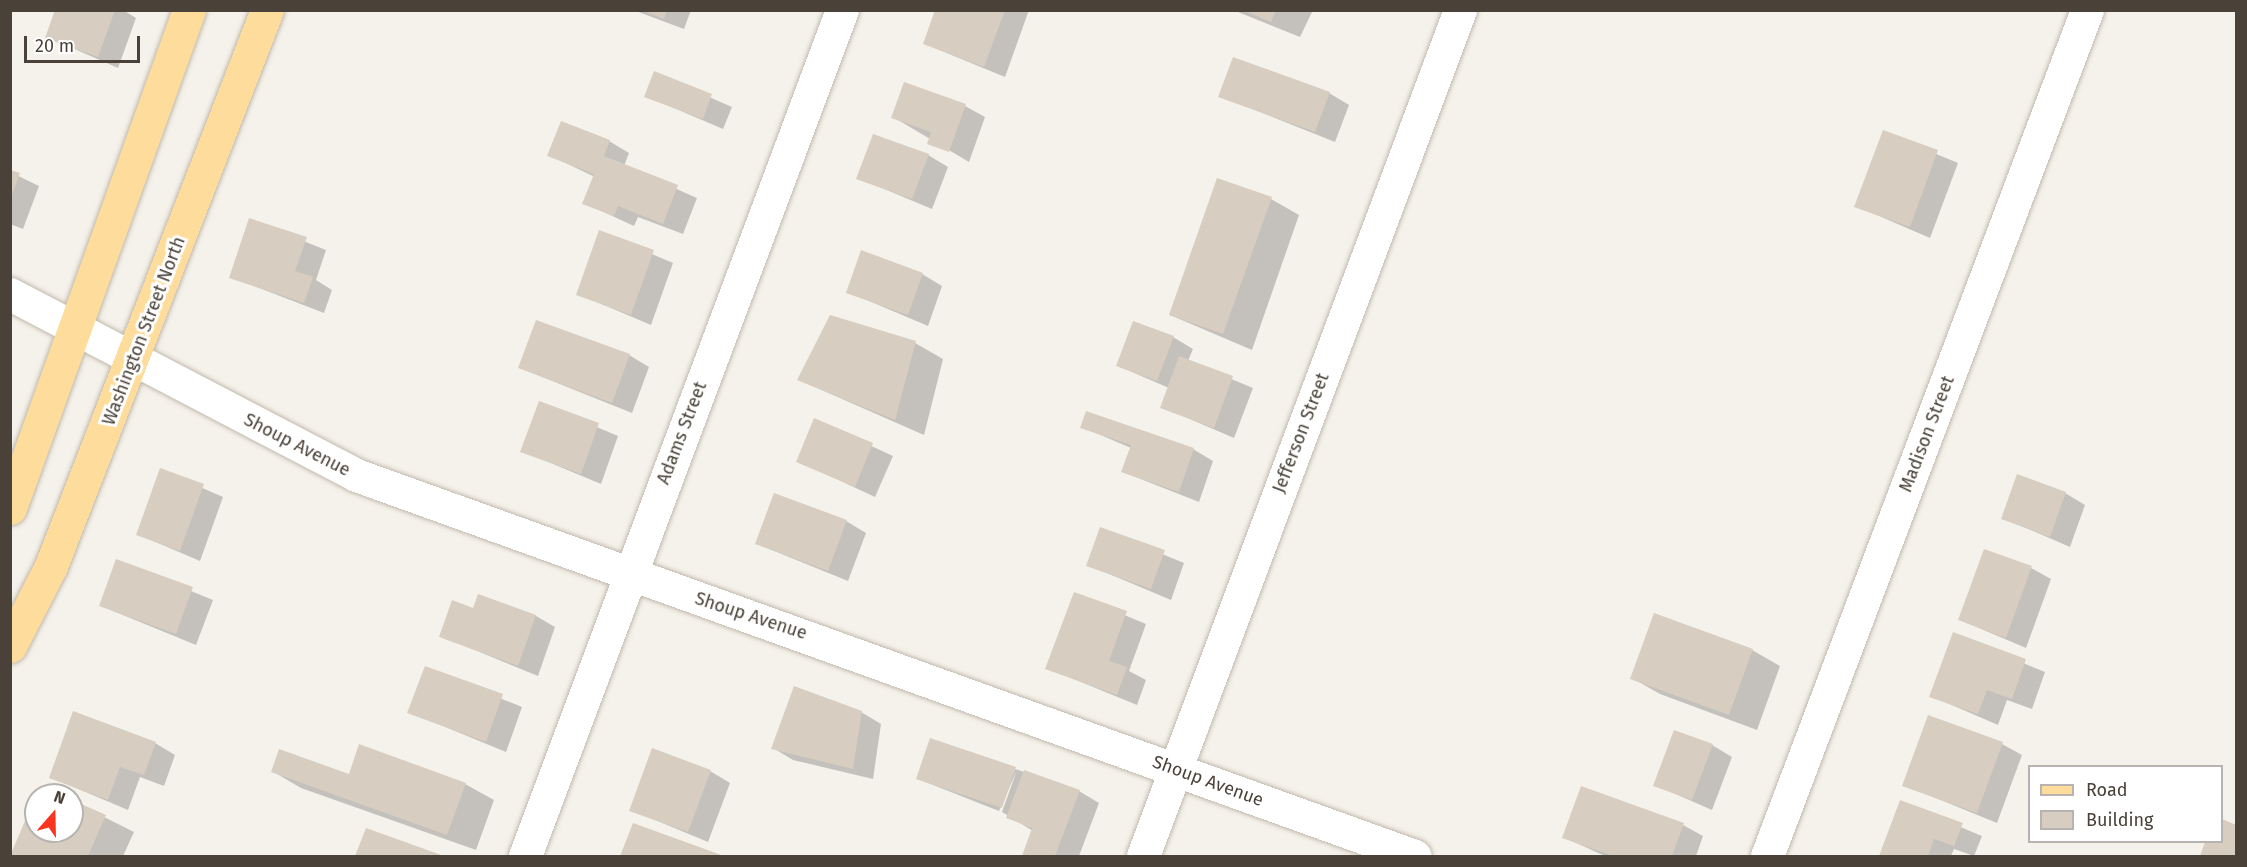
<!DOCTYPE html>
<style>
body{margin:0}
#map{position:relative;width:2247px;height:867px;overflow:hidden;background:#f5f2eb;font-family:"Fira Sans",sans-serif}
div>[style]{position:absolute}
.shadow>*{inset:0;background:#0003}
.building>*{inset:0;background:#d7cdc0}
.roads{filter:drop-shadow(0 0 2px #c1b9ad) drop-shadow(0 0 2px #c1b9ad)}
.minor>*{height:33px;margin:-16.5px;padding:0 16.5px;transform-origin:16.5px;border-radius:16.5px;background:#fff}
.major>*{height:33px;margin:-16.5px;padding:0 16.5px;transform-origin:16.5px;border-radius:16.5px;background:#fedd9c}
span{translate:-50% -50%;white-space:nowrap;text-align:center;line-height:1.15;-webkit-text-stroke:6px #fff;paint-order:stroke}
.street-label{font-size:18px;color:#4a4239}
.frame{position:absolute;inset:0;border:12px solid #4a4239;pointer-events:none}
.legend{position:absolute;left:2028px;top:765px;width:195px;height:78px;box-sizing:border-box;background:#fff;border:2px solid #b7b3b0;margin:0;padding:8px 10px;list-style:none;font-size:18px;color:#4a4239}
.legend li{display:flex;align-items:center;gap:12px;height:30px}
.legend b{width:30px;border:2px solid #b7b3b0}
.north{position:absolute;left:24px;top:783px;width:60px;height:60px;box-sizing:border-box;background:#fff;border:2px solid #b7b3b0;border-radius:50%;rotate:20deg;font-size:16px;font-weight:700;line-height:24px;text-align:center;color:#4a4239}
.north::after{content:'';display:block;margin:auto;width:21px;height:27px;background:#f9341f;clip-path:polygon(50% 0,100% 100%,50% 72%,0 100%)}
.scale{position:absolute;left:24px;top:36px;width:116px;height:27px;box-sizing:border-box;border:3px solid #4a4239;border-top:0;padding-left:8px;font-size:18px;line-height:21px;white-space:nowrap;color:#4a4239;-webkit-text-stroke:4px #fff;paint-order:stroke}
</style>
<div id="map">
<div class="shadow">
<div style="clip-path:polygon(56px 10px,123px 10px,136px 18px,118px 68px,47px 37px)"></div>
<div style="clip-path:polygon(633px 10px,691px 10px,684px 29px)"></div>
<div style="clip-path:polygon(937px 10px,1029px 10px,1005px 77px,925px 44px)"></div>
<div style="clip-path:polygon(1233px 10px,1313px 10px,1300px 37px)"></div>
<div style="clip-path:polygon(654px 73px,732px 107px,723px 129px,646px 96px)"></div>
<div style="clip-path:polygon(1329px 93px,1349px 105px,1335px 142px,1220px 96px)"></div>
<div style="clip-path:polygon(965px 106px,985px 117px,969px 162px,893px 117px)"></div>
<div style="clip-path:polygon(1883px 132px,1958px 163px,1930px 238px,1856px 206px)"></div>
<div style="clip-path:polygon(609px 141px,629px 153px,624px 166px,697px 198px,683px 234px,638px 217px,634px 226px,584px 203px,595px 177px,549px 155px)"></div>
<div style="clip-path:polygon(928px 155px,948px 167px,932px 209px,858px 178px)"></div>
<div style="clip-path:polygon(10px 172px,39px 186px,23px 229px,10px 224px)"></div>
<div style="clip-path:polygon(1271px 199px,1299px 215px,1252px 350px,1170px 315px)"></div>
<div style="clip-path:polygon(250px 220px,326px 250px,316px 280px,332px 290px,324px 313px,231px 277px)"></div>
<div style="clip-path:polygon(600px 232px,673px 263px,651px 325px,578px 294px)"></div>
<div style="clip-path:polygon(922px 274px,942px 286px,928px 326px,848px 292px)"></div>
<div style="clip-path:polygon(1173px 337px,1193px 349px,1188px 361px,1253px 388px,1234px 438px,1162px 407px,1169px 388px,1118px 366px)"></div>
<div style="clip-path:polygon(915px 343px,943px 359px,924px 435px,799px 380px)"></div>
<div style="clip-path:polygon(629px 355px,649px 367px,632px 413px,520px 368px)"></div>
<div style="clip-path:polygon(540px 403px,618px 436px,601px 484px,522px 451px)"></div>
<div style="clip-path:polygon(815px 420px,893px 456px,875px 497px,798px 461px)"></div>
<div style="clip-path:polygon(1082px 427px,1193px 449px,1213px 461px,1199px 502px,1123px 472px,1131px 448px)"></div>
<div style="clip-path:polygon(161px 470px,223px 497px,200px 561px,137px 534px)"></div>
<div style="clip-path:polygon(2065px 493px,2085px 505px,2070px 547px,2003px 518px)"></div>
<div style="clip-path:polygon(846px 521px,866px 533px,848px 581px,757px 544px)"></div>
<div style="clip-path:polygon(1101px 529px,1184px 563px,1171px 600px,1088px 565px)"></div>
<div style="clip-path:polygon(117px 561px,213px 600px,196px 645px,101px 606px)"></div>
<div style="clip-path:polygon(2031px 568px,2051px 579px,2026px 648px,1960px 620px)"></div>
<div style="clip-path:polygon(1074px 594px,1146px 624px,1129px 671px,1146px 680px,1137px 705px,1047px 668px)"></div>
<div style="clip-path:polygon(474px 610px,536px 616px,555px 627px,538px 676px,441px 636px)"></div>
<div style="clip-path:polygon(1953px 634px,2045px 672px,2032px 709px,2007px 700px,1998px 725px,1931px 696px)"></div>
<div style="clip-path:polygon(1752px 650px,1780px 666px,1757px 730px,1660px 694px,1632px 678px)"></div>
<div style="clip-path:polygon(426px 668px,522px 707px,506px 752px,409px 712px)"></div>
<div style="clip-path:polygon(861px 712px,881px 724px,873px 779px,793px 760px,773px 748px)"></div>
<div style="clip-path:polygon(931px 740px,1079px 791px,1099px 803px,1079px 856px,1024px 855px,1033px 831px,1002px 812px,1017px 770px,999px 811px,918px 779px)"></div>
<div style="clip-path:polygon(155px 743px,175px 755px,164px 786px,140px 777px,128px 810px,50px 777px)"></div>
<div style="clip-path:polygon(2002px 744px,2022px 755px,1997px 823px,1904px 785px)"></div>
<div style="clip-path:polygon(1712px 745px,1732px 757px,1712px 810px,1655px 785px)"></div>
<div style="clip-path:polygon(272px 771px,465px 784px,494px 800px,476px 850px,301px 788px)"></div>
<div style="clip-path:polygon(710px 771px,730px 783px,708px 842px,631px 810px)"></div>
<div style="clip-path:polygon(36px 799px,36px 831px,72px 831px,72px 801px,134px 832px,123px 856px,11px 856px)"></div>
<div style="clip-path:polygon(1900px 802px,1982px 836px,1974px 856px,1954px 849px,1951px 856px,1881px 856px)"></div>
<div style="clip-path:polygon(2222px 821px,2236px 826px,2236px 856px,2201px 856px,2207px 842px,2222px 842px)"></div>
<div style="clip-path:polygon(633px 825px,721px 856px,622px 856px)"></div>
<div style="clip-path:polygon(1683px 825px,1703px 836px,1696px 856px,1605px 856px,1563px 837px)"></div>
<div style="clip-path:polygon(367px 830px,441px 856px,357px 856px)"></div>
</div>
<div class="building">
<div style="clip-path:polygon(55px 10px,115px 10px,98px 57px,45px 38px)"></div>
<div style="clip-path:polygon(642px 10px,667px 10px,664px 19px)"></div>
<div style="clip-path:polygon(935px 10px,1005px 10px,984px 67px,923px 44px)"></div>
<div style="clip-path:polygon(1243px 10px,1276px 10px,1271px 22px)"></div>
<div style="clip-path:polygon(1233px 57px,1330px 92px,1315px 132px,1218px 97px)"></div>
<div style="clip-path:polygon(654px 71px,712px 94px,703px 119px,644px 97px)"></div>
<div style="clip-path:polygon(904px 82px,966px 104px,949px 152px,927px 144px,931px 132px,891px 118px)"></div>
<div style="clip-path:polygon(561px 121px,610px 140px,604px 156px,678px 185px,663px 224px,618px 206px,614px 216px,582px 204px,594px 174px,547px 156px)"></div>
<div style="clip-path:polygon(1883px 130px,1938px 150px,1910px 227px,1854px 207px)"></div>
<div style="clip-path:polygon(873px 134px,929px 154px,912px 199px,856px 179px)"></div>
<div style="clip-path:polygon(10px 170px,20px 173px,11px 198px,10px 198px)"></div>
<div style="clip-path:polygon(1217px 178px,1272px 197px,1223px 334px,1169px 315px)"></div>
<div style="clip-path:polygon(249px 218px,307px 237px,295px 271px,313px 277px,304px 303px,229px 278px)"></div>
<div style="clip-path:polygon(599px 230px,654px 250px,631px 315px,576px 295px)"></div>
<div style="clip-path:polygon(861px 250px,923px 273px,908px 315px,846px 293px)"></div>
<div style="clip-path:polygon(830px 315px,916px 341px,895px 420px,797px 380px)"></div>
<div style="clip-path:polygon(536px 320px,630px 354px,612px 403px,518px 368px)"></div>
<div style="clip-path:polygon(1133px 321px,1174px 336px,1157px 381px,1116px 366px)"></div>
<div style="clip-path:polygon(1179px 356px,1233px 376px,1214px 428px,1160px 408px)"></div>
<div style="clip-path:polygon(539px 401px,599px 423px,581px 474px,520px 452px)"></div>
<div style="clip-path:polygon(1086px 411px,1194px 448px,1179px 492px,1121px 472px,1131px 445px,1080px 428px)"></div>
<div style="clip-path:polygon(814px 418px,873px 443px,855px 487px,796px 462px)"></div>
<div style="clip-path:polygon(160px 468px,204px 484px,180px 551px,136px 535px)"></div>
<div style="clip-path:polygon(2017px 474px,2066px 492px,2050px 537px,2001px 519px)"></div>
<div style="clip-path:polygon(774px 493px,847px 520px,828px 571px,755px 544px)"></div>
<div style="clip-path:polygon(1100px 527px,1165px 550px,1151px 589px,1086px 566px)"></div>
<div style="clip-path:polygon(1984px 549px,2032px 566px,2006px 638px,1958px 620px)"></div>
<div style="clip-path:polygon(116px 559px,193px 587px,176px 634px,99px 606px)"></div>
<div style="clip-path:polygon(1074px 592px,1127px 611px,1109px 661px,1127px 667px,1117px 695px,1045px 669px)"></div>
<div style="clip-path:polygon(478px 594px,536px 615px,518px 666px,439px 637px,452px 600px,473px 608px)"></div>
<div style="clip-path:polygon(1654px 613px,1753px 649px,1729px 715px,1630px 679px)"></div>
<div style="clip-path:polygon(1953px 632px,2026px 659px,2012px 699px,1987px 690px,1978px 714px,1929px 697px)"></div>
<div style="clip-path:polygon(425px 666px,503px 694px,486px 742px,407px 713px)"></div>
<div style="clip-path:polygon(794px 686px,862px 711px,853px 769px,771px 749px)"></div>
<div style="clip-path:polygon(73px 711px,156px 742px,144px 775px,120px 767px,108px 800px,49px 778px)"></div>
<div style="clip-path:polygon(1928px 715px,2003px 742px,1977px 813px,1902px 786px)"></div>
<div style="clip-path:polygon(1674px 730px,1713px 744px,1692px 800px,1653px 786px)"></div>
<div style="clip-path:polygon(930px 738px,1016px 767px,1002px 808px,916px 779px)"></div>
<div style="clip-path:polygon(359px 744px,466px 783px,447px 835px,271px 772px,279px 749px,349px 774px)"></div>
<div style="clip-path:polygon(652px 748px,711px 770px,688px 832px,629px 811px)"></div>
<div style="clip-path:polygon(1024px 770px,1080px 790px,1055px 856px,1022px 856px,1032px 828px,1006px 818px)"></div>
<div style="clip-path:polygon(40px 786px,61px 795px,36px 795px)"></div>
<div style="clip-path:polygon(1581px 786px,1684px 823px,1672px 856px,1613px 856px,1562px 838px)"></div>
<div style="clip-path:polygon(36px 795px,36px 831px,72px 831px,72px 800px,106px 815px,88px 856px,10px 856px)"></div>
<div style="clip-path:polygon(1900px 800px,1963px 823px,1954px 846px,1934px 839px,1928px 856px,1879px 856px)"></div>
<div style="clip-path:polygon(2222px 819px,2236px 825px,2236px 856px,2200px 856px,2205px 842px,2222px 842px)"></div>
<div style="clip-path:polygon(633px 823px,724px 856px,620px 856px)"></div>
<div style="clip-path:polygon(366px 828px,444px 856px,355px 856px)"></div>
</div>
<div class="roads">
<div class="minor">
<div style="left:10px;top:294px;width:390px;rotate:27.6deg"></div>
<div style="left:356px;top:475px;width:1125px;rotate:19.79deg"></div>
<div style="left:525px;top:856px;width:903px;rotate:-69.46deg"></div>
<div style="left:1143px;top:856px;width:903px;rotate:-69.46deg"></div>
<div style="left:1767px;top:856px;width:904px;rotate:-69.28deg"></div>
</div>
<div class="major">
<div style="left:10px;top:508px;width:529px;rotate:-70.23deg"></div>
<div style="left:10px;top:646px;width:90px;rotate:-62.9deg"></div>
<div style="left:51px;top:566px;width:596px;rotate:-68.77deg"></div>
</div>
</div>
<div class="street-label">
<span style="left:144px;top:331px;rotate:-69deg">Washington Street North</span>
<span style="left:682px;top:433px;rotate:-69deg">Adams Street</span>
<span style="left:1301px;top:433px;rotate:-69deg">Jefferson Street</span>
<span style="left:1927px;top:434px;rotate:-69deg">Madison Street</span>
<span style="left:297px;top:445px;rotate:27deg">Shoup Avenue</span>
<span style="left:751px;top:616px;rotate:18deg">Shoup Avenue</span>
<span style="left:1208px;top:781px;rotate:20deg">Shoup Avenue</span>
</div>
<div class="frame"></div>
<ul class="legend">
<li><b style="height:8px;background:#fedd9c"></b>Road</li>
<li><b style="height:16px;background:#d7cdc0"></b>Building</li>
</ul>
<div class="north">N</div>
<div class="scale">20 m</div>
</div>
